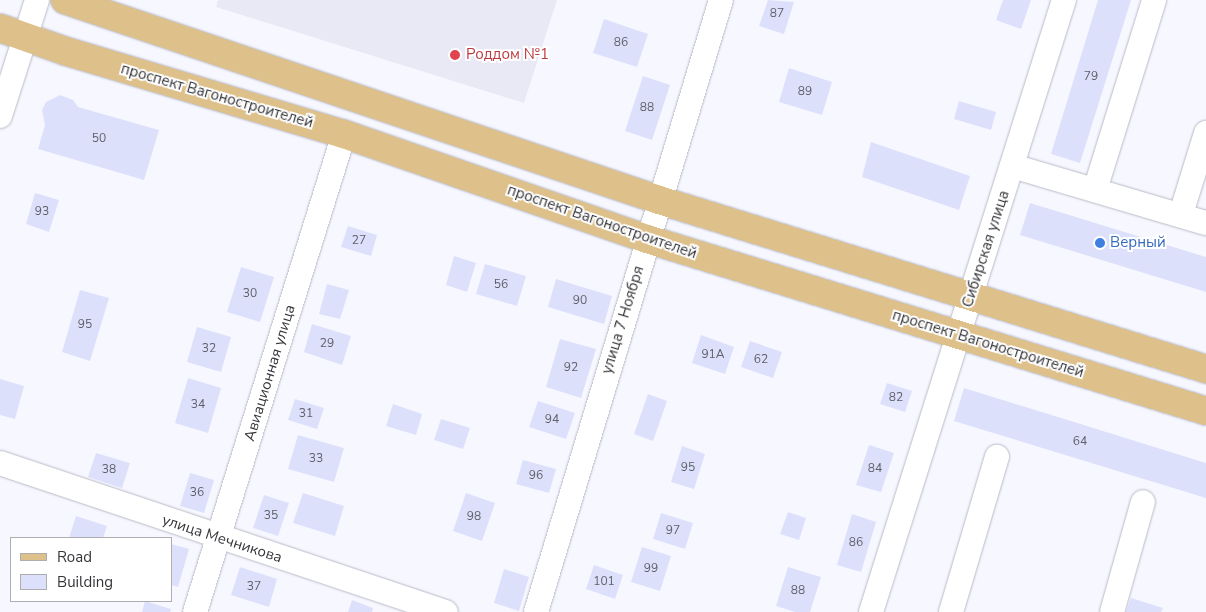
<!DOCTYPE html>
<meta charset="utf-8">
<style>
body{margin:0}
#map{position:relative;width:1206px;height:612px;overflow:hidden;background:#f7f8ff;font-family:"Nunito Sans",sans-serif}
div>[style]{position:absolute}
.built>*{inset:0;background:#e8e9f4}
.building>*{inset:0;background:#dde0fb}
.roads{filter:drop-shadow(0 0 1px #b9bac6) drop-shadow(0 0 1px #b9bac6)}
.minor>*{height:24px;margin:-12px;padding:0 12px;transform-origin:12px;border-radius:12px;background:#fff}
.major>*{height:28px;margin:-14px;padding:0 14px;transform-origin:14px;border-radius:14px;background:#dec08b}
.dots>*{width:14px;height:14px;translate:-50% -50%;box-sizing:border-box;border:2px solid #fff;border-radius:50%}
span{translate:-50% -50%;white-space:nowrap;text-align:center;line-height:1.15;-webkit-text-stroke:4px #fff;paint-order:stroke}
.number-label{font-size:12px;color:#5e606a}
.number-label span{-webkit-text-stroke-width:0}
.health-label{font-size:15px;color:#be3a42}
.left{translate:0 -50%;text-align:left}
.street-label{font-size:15px;color:#343539}
.shop-label{font-size:15px;color:#366cbe}
.legend{position:absolute;left:10px;top:537px;width:162px;height:65px;box-sizing:border-box;background:#fff;border:1px solid #aeaeb0;margin:0;padding:6px 9px;list-style:none;font-size:15px;color:#343539}
.legend li{display:flex;align-items:center;gap:10px;height:25px}
.legend b{width:25px;border:1px solid #aeaeb0}
</style>
<div id="map">
<div class="built">
<div style="clip-path:polygon(218px 0,557px 0,524px 103px,216px 7px)"></div>
</div>
<div class="building">
<div style="clip-path:polygon(768px 0,794px 2px,784px 34px,759px 26px)"></div>
<div style="clip-path:polygon(1003px 0,1031px 0,1021px 29px,996px 20px)"></div>
<div style="clip-path:polygon(1098px 0,1131px 0,1080px 163px,1051px 154px)"></div>
<div style="clip-path:polygon(604px 19px,648px 34px,637px 67px,593px 53px)"></div>
<div style="clip-path:polygon(789px 68px,832px 82px,822px 115px,779px 102px)"></div>
<div style="clip-path:polygon(643px 76px,670px 85px,652px 140px,625px 131px)"></div>
<div style="clip-path:polygon(60px 95px,73px 100px,78px 107px,159px 130px,144px 180px,38px 149px,45px 125px,42px 110px,46px 102px)"></div>
<div style="clip-path:polygon(959px 101px,996px 112px,991px 130px,954px 119px)"></div>
<div style="clip-path:polygon(871px 142px,970px 176px,959px 210px,862px 177px)"></div>
<div style="clip-path:polygon(35px 193px,59px 200px,49px 232px,26px 224px)"></div>
<div style="clip-path:polygon(1030px 203px,1206px 257px,1206px 292px,1020px 235px)"></div>
<div style="clip-path:polygon(348px 226px,377px 235px,371px 256px,341px 247px)"></div>
<div style="clip-path:polygon(454px 256px,476px 263px,467px 292px,446px 285px)"></div>
<div style="clip-path:polygon(485px 264px,526px 276px,517px 306px,476px 294px)"></div>
<div style="clip-path:polygon(241px 267px,274px 277px,260px 322px,227px 312px)"></div>
<div style="clip-path:polygon(556px 279px,612px 296px,604px 324px,548px 307px)"></div>
<div style="clip-path:polygon(327px 284px,349px 290px,340px 319px,319px 314px)"></div>
<div style="clip-path:polygon(80px 290px,109px 298px,90px 361px,62px 352px)"></div>
<div style="clip-path:polygon(312px 324px,351px 336px,342px 365px,304px 352px)"></div>
<div style="clip-path:polygon(197px 327px,231px 337px,221px 372px,187px 362px)"></div>
<div style="clip-path:polygon(701px 335px,734px 347px,725px 374px,692px 363px)"></div>
<div style="clip-path:polygon(560px 339px,596px 349px,581px 398px,546px 387px)"></div>
<div style="clip-path:polygon(750px 341px,782px 352px,773px 378px,741px 367px)"></div>
<div style="clip-path:polygon(188px 378px,221px 388px,208px 433px,175px 423px)"></div>
<div style="clip-path:polygon(0 379px,24px 386px,15px 419px,0 415px)"></div>
<div style="clip-path:polygon(887px 383px,912px 391px,905px 412px,880px 404px)"></div>
<div style="clip-path:polygon(964px 388px,1206px 463px,1206px 498px,954px 421px)"></div>
<div style="clip-path:polygon(648px 394px,667px 401px,653px 441px,634px 434px)"></div>
<div style="clip-path:polygon(295px 399px,324px 408px,317px 429px,288px 420px)"></div>
<div style="clip-path:polygon(538px 401px,575px 413px,566px 439px,529px 427px)"></div>
<div style="clip-path:polygon(393px 404px,422px 414px,416px 435px,386px 426px)"></div>
<div style="clip-path:polygon(441px 419px,470px 428px,463px 449px,434px 440px)"></div>
<div style="clip-path:polygon(298px 435px,344px 448px,334px 482px,288px 469px)"></div>
<div style="clip-path:polygon(869px 445px,894px 453px,881px 492px,856px 485px)"></div>
<div style="clip-path:polygon(682px 446px,705px 454px,694px 489px,671px 482px)"></div>
<div style="clip-path:polygon(96px 453px,130px 463px,122px 488px,88px 477px)"></div>
<div style="clip-path:polygon(523px 460px,556px 469px,549px 493px,516px 484px)"></div>
<div style="clip-path:polygon(190px 473px,214px 480px,204px 513px,180px 506px)"></div>
<div style="clip-path:polygon(303px 493px,344px 506px,335px 536px,293px 523px)"></div>
<div style="clip-path:polygon(466px 493px,495px 503px,482px 541px,453px 531px)"></div>
<div style="clip-path:polygon(264px 495px,289px 503px,278px 536px,253px 528px)"></div>
<div style="clip-path:polygon(788px 512px,806px 518px,799px 540px,780px 534px)"></div>
<div style="clip-path:polygon(661px 513px,693px 523px,685px 549px,653px 539px)"></div>
<div style="clip-path:polygon(852px 514px,876px 522px,861px 572px,837px 565px)"></div>
<div style="clip-path:polygon(76px 516px,107px 526px,103px 538px,69px 538px)"></div>
<div style="clip-path:polygon(171px 544px,189px 549px,178px 587px,171px 585px)"></div>
<div style="clip-path:polygon(642px 547px,671px 556px,660px 591px,631px 582px)"></div>
<div style="clip-path:polygon(594px 565px,623px 575px,615px 599px,586px 589px)"></div>
<div style="clip-path:polygon(240px 567px,277px 579px,269px 607px,231px 595px)"></div>
<div style="clip-path:polygon(788px 567px,821px 577px,810px 612px,795px 612px,776px 606px)"></div>
<div style="clip-path:polygon(504px 569px,529px 577px,519px 611px,494px 603px)"></div>
<div style="clip-path:polygon(1131px 598px,1163px 608px,1161px 612px,1126px 612px)"></div>
<div style="clip-path:polygon(352px 600px,373px 608px,372px 612px,348px 612px)"></div>
<div style="clip-path:polygon(145px 601px,171px 609px,170px 612px,142px 612px)"></div>
</div>
<div class="roads">
<div class="minor">
<div style="left:0;top:116px;width:122px;rotate:-72.3deg"></div>
<div style="left:1012px;top:166px;width:202px;rotate:16.4deg"></div>
<div style="left:1095px;top:190px;width:199px;rotate:-72.7deg"></div>
<div style="left:1181px;top:214px;width:85px;rotate:-72.8deg"></div>
<div style="left:0;top:463px;width:470px;rotate:18.5deg"></div>
<div style="left:195px;top:612px;width:501px;rotate:-72.69deg"></div>
<div style="left:536px;top:612px;width:639px;rotate:-73.18deg"></div>
<div style="left:871px;top:612px;width:642px;rotate:-72.5deg"></div>
<div style="left:951px;top:612px;width:162px;rotate:-73.5deg"></div>
<div style="left:1112px;top:612px;width:114px;rotate:-74.3deg"></div>
</div>
<div class="major">
<div style="left:65px;top:0;width:627px;rotate:18.61deg"></div>
<div style="left:659px;top:200px;width:573px;rotate:17.17deg"></div>
<div style="left:0;top:28px;width:69px;rotate:19.5deg"></div>
<div style="left:65px;top:51px;width:291px;rotate:16.6deg"></div>
<div style="left:344px;top:134px;width:321px;rotate:19.1deg"></div>
<div style="left:647px;top:239px;width:585px;rotate:17.1deg"></div>
</div>
</div>
<div class="dots">
<div style="left:455px;top:55px;background:#e0444e"></div>
<div style="left:1100px;top:243px;background:#3f7fe0"></div>
</div>
<div class="number-label">
<span style="left:777px;top:14px">87</span>
<span style="left:621px;top:43px">86</span>
<span style="left:1091px;top:77px">79</span>
<span style="left:805px;top:92px">89</span>
<span style="left:647px;top:108px">88</span>
<span style="left:99px;top:139px">50</span>
<span style="left:42px;top:212px">93</span>
<span style="left:359px;top:241px">27</span>
<span style="left:501px;top:285px">56</span>
<span style="left:250px;top:294px">30</span>
<span style="left:580px;top:301px">90</span>
<span style="left:85px;top:325px">95</span>
<span style="left:327px;top:344px">29</span>
<span style="left:209px;top:349px">32</span>
<span style="left:713px;top:355px">91А</span>
<span style="left:761px;top:360px">62</span>
<span style="left:571px;top:368px">92</span>
<span style="left:896px;top:398px">82</span>
<span style="left:198px;top:405px">34</span>
<span style="left:306px;top:414px">31</span>
<span style="left:552px;top:420px">94</span>
<span style="left:1080px;top:442px">64</span>
<span style="left:316px;top:459px">33</span>
<span style="left:688px;top:468px">95</span>
<span style="left:875px;top:469px">84</span>
<span style="left:109px;top:470px">38</span>
<span style="left:536px;top:476px">96</span>
<span style="left:197px;top:493px">36</span>
<span style="left:271px;top:516px">35</span>
<span style="left:474px;top:517px">98</span>
<span style="left:673px;top:531px">97</span>
<span style="left:856px;top:543px">86</span>
<span style="left:651px;top:569px">99</span>
<span style="left:604px;top:582px">101</span>
<span style="left:254px;top:587px">37</span>
<span style="left:798px;top:591px">88</span>
</div>
<div class="health-label">
<span class="left" style="left:466px;top:55px">Роддом №1</span>
</div>
<div class="street-label">
<span style="left:217px;top:96px;rotate:16deg">проспект Вагоностроителей</span>
<span style="left:602px;top:222px;rotate:19deg">проспект Вагоностроителей</span>
<span style="left:986px;top:249px;rotate:-72deg">Сибирская улица</span>
<span style="left:623px;top:320px;rotate:-73deg">улица 7 Ноября</span>
<span style="left:988px;top:344px;rotate:17deg">проспект Вагоностроителей</span>
<span style="left:270px;top:373px;rotate:-73deg">Авиационная улица</span>
<span style="left:222px;top:539px;rotate:18deg">улица Мечникова</span>
</div>
<div class="shop-label">
<span class="left" style="left:1110px;top:243px">Верный</span>
</div>
<ul class="legend">
<li><b style="height:6px;background:#dec08b"></b>Road</li>
<li><b style="height:14px;background:#dde0fb"></b>Building</li>
</ul>
</div>
